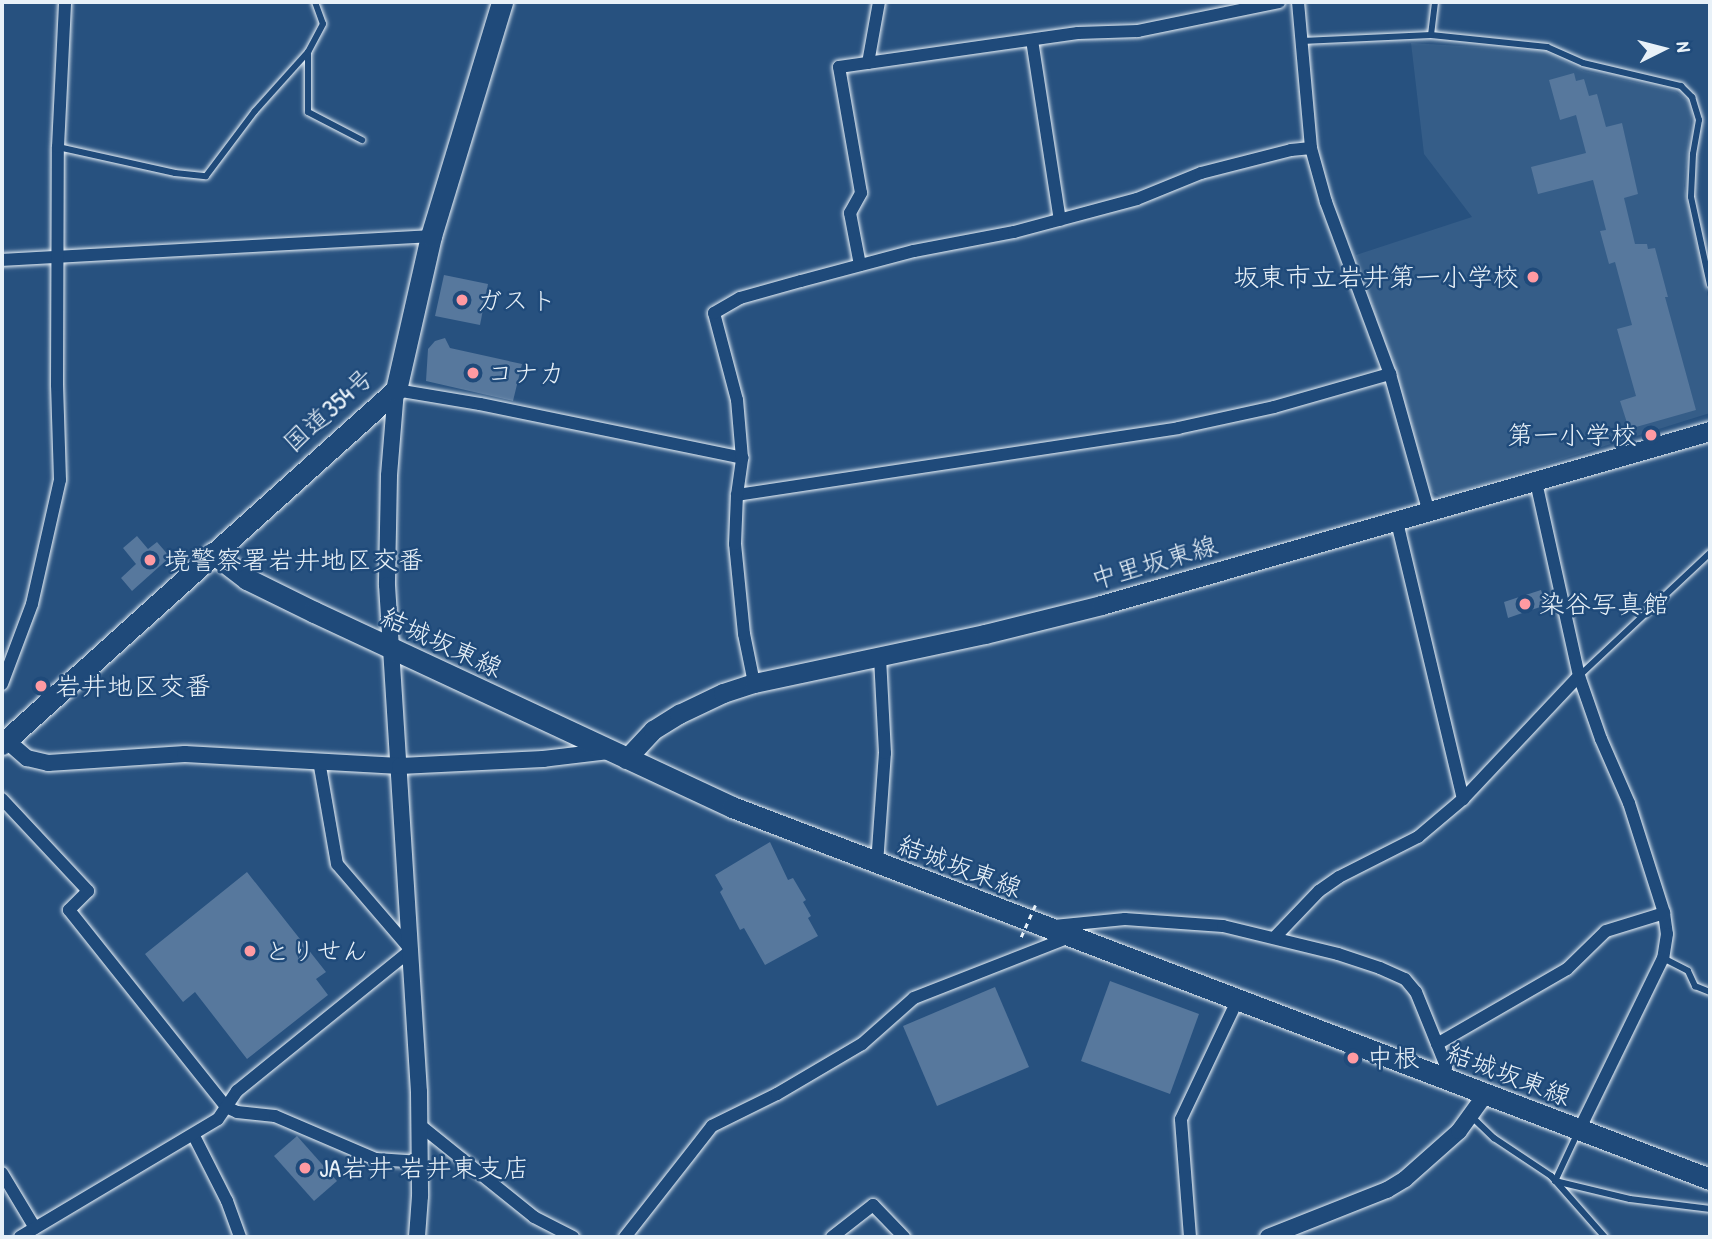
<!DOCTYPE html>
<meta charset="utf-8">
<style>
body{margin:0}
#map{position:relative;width:1712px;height:1239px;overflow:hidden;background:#27517f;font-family:"Patrick Hand","Klee One",sans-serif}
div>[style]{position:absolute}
.built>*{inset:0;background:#355d88}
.building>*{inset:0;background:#57789d}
.roads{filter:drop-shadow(0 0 2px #e8f1f8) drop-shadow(0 0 2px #e8f1f8)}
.service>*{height:6px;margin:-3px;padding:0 3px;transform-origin:3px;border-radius:3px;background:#1f4a7a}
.minor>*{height:12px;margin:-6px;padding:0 6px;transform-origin:6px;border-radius:6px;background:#1f4a7a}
.tertiary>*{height:16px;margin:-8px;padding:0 8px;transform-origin:8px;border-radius:8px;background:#1f4a7a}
.secondary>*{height:19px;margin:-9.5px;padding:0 9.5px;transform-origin:9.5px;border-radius:9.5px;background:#1f4a7a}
.primary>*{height:21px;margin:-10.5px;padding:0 10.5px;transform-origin:10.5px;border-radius:10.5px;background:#1f4a7a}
.trunk>*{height:21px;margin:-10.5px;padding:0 10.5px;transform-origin:10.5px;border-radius:10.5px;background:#1f4a7a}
.path-bridge>*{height:2.5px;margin-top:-1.25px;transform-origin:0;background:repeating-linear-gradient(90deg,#e8f1f8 0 5px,transparent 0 10px)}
.dots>*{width:19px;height:19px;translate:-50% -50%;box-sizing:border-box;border:4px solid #1f4a7a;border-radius:50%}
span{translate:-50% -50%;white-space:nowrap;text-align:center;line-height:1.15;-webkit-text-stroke:5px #1f4a7a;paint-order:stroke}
.poi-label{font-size:26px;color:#e8f1f8}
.right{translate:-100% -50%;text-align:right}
.left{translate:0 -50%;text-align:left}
.street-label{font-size:26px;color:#e8f1f8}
.frame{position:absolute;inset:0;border:4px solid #e8f1f8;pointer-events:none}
.north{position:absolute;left:1628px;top:14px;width:70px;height:70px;-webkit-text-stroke:5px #1f4a7a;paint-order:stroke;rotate:84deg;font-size:19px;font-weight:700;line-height:28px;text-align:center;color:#e8f1f8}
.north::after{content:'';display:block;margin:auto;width:24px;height:32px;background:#e8f1f8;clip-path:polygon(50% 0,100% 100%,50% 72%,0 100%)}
</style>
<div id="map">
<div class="built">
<div style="clip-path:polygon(1411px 43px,1546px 51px,1584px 71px,1675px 91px,1688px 101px,1692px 113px,1684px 186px,1710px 306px,1710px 413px,1442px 497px,1431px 491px,1356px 255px,1472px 217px,1424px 154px)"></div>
</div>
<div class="building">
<div style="clip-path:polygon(1574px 73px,1576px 81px,1584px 79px,1589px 96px,1597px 94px,1606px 127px,1622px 123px,1638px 194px,1624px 198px,1635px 244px,1647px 244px,1648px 249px,1655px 248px,1668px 297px,1665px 297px,1696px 410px,1629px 429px,1620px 401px,1636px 396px,1617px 329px,1632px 325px,1615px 262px,1609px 264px,1600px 231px,1606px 230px,1593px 180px,1538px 194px,1531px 167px,1586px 153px,1576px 115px,1560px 120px,1549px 80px)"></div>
<div style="clip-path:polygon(444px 275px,488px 284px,480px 325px,435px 316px)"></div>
<div style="clip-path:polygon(445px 338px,450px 348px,522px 364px,513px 401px,426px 381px,428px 349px,435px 341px)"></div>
<div style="clip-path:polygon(137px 536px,148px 549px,157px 542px,170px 557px,132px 591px,121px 578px,136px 564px,123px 548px)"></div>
<div style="clip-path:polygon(1541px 590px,1546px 605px,1508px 618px,1504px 602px)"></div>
<div style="clip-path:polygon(770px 842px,788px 880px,793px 878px,806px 900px,803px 902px,811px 916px,808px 918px,818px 936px,765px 965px,744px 928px,740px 930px,720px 892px,723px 889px,715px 875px)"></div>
<div style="clip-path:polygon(247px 872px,326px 972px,316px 979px,328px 995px,247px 1059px,195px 992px,183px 1002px,145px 954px)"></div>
<div style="clip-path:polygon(1110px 981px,1199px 1014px,1170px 1094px,1081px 1061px)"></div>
<div style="clip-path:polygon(995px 987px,1029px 1067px,937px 1106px,903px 1026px)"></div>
<div style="clip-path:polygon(297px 1136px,337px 1181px,314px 1201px,274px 1156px)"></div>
</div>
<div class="roads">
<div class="service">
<div style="left:315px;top:2px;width:23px;rotate:70deg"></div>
<div style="left:323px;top:24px;width:32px;rotate:118deg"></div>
<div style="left:308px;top:52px;width:60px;rotate:90deg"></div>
<div style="left:308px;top:112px;width:61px;rotate:27.4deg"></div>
<div style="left:1431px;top:35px;width:117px;rotate:5.9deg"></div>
<div style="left:1547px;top:47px;width:39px;rotate:24deg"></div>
<div style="left:1583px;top:63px;width:101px;rotate:13.2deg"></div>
<div style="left:1681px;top:86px;width:16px;rotate:45deg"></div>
<div style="left:1692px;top:97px;width:24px;rotate:73deg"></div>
<div style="left:1699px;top:120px;width:35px;rotate:100deg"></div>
<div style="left:1693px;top:154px;width:43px;rotate:92.7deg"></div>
<div style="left:1691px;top:197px;width:90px;rotate:77.8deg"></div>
<div style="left:1302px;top:41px;width:129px;rotate:-2.7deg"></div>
<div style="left:1431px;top:35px;width:33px;rotate:-83deg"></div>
<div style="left:58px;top:147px;width:120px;rotate:12.5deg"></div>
<div style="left:175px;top:173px;width:31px;rotate:6deg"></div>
<div style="left:206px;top:176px;width:81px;rotate:-53deg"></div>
<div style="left:255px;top:111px;width:79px;rotate:-48.1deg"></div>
<div style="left:1579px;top:676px;width:180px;rotate:-43.2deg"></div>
<div style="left:1663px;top:958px;width:28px;rotate:27deg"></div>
<div style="left:1688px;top:971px;width:17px;rotate:65deg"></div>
<div style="left:1695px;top:986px;width:16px;rotate:22deg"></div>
<div style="left:1471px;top:1116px;width:32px;rotate:44deg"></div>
<div style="left:1494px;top:1138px;width:69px;rotate:33.7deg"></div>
<div style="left:1551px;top:1176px;width:81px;rotate:48.5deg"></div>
<div style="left:1578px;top:1132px;width:54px;rotate:115.1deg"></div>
<div style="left:1555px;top:1181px;width:77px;rotate:13.5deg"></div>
<div style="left:1630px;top:1199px;width:81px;rotate:7.1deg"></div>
</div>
<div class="minor">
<div style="left:1298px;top:2px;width:147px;rotate:84.9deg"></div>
<div style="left:1311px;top:148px;width:56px;rotate:74.5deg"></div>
<div style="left:1326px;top:202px;width:184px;rotate:69.6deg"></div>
<div style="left:1390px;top:374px;width:144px;rotate:74.3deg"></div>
<div style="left:1032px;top:40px;width:182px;rotate:81.2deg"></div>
<div style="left:868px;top:63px;width:62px;rotate:-79.8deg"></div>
<div style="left:2px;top:260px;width:430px;rotate:-3.2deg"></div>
<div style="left:860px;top:265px;width:53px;rotate:-100.9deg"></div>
<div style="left:850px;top:213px;width:23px;rotate:-61deg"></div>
<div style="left:861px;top:193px;width:128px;rotate:-99.9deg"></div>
<div style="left:839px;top:67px;width:241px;rotate:-8.1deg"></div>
<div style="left:1078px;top:33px;width:60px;rotate:-1.9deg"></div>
<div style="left:1138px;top:31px;width:144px;rotate:-11.6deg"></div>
<div style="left:396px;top:390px;width:85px;rotate:9.5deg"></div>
<div style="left:480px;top:404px;width:268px;rotate:11.6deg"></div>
<div style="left:1536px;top:482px;width:199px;rotate:77.5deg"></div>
<div style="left:1579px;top:676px;width:67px;rotate:70.8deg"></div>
<div style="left:1601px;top:739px;width:70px;rotate:66.4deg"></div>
<div style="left:1629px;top:803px;width:115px;rotate:72.3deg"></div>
<div style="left:1664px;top:913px;width:21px;rotate:82deg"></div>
<div style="left:1667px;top:934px;width:24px;rotate:99deg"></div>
<div style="left:1663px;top:958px;width:191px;rotate:116deg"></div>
<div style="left:737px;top:495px;width:446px;rotate:-8.6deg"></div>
<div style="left:1178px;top:428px;width:98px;rotate:-12.3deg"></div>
<div style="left:1274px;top:407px;width:121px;rotate:-15.9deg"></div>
<div style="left:1397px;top:522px;width:285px;rotate:76.6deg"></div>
<div style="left:754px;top:683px;width:50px;rotate:-101.5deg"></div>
<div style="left:744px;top:634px;width:90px;rotate:-95.7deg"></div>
<div style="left:735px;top:544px;width:49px;rotate:-87.7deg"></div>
<div style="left:737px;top:495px;width:37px;rotate:-82deg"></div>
<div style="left:742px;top:458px;width:58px;rotate:-94.9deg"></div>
<div style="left:737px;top:400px;width:90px;rotate:-104.8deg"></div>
<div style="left:714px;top:313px;width:30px;rotate:-30deg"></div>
<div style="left:740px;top:298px;width:63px;rotate:-15.6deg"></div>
<div style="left:801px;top:281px;width:117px;rotate:-14.9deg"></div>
<div style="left:914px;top:251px;width:102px;rotate:-10.8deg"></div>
<div style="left:1014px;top:232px;width:127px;rotate:-15deg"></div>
<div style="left:1137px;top:199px;width:69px;rotate:-22.1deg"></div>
<div style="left:1201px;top:173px;width:93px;rotate:-14.3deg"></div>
<div style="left:1291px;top:150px;width:20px;rotate:-6deg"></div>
<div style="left:2px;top:684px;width:85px;rotate:-69.4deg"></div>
<div style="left:32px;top:604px;width:127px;rotate:-77.3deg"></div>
<div style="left:60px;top:480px;width:95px;rotate:-91.8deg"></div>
<div style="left:57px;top:385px;width:238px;rotate:-89.8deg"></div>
<div style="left:58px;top:147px;width:145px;rotate:-87.2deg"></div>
<div style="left:2px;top:799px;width:126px;rotate:46.9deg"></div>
<div style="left:88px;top:891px;width:27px;rotate:135deg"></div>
<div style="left:69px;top:910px;width:252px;rotate:51.4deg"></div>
<div style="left:226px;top:1107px;width:12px;rotate:24deg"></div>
<div style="left:237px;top:1112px;width:38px;rotate:6deg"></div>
<div style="left:275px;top:1116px;width:110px;rotate:23.1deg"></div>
<div style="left:376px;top:1159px;width:45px;rotate:3.8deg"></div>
<div style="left:877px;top:864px;width:111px;rotate:-85.9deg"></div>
<div style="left:885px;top:753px;width:97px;rotate:-93deg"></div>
<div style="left:1054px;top:926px;width:71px;rotate:-5.6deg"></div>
<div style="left:1125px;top:919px;width:98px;rotate:4.1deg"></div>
<div style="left:1223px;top:926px;width:118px;rotate:13.7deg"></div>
<div style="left:1338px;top:954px;width:44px;rotate:18.4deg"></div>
<div style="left:1380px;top:968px;width:27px;rotate:24deg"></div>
<div style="left:1405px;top:979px;width:17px;rotate:50deg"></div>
<div style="left:1416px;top:992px;width:80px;rotate:67.9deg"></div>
<div style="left:1446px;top:1066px;width:14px;rotate:94deg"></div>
<div style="left:1275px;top:937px;width:64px;rotate:-46.3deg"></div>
<div style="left:1319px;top:891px;width:24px;rotate:-35deg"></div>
<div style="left:1339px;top:877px;width:89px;rotate:-26.9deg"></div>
<div style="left:1418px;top:837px;width:59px;rotate:-40.2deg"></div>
<div style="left:1463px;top:799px;width:169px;rotate:-46.7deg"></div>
<div style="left:1437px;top:1044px;width:150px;rotate:-30deg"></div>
<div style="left:1567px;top:969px;width:54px;rotate:-44.3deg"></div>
<div style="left:1606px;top:931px;width:61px;rotate:-17.2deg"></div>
<div style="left:421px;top:1126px;width:145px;rotate:38.8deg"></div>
<div style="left:534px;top:1217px;width:44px;rotate:27.1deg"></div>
<div style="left:194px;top:1136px;width:73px;rotate:63.1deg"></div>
<div style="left:227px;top:1201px;width:38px;rotate:70deg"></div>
<div style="left:2px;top:1173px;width:64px;rotate:59deg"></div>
<div style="left:20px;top:1237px;width:230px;rotate:-30.8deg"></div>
<div style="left:218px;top:1119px;width:34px;rotate:-56deg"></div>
<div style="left:237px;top:1091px;width:224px;rotate:-39deg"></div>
<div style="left:411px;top:950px;width:113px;rotate:-130.7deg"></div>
<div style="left:337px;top:864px;width:105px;rotate:-99.9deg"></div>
<div style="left:625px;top:1237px;width:141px;rotate:-51.9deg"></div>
<div style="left:712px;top:1126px;width:72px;rotate:-26.2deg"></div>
<div style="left:777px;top:1094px;width:99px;rotate:-30.5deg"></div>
<div style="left:862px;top:1044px;width:69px;rotate:-41.5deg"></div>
<div style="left:914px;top:998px;width:168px;rotate:-21.4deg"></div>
<div style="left:832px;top:1237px;width:52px;rotate:-38deg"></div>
<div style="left:873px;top:1205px;width:45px;rotate:45.9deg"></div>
<div style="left:1190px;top:1237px;width:118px;rotate:-94.4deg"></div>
<div style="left:1181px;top:1119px;width:131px;rotate:-64.6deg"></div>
</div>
<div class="tertiary">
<div style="left:396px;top:390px;width:86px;rotate:94.7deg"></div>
<div style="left:389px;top:476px;width:109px;rotate:91.1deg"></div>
<div style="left:387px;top:585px;width:508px;rotate:86.39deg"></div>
<div style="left:419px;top:1092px;width:104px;rotate:89.4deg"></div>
<div style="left:420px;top:1196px;width:41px;rotate:94.2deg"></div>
<div style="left:6px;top:740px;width:28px;rotate:41deg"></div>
<div style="left:27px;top:758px;width:22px;rotate:13deg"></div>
<div style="left:48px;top:763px;width:137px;rotate:-3.8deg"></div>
<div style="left:185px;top:754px;width:215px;rotate:3.2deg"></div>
<div style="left:400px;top:766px;width:143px;rotate:-2.8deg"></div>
<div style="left:543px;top:759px;width:66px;rotate:-6.9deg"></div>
<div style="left:1268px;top:1237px;width:128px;rotate:-21.6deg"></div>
<div style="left:1387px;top:1190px;width:21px;rotate:-31deg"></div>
<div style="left:1405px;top:1179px;width:72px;rotate:-41.6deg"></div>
<div style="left:1459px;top:1131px;width:44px;rotate:-54.2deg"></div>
</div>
<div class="secondary">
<div style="left:626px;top:759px;width:40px;rotate:-47deg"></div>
<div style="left:653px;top:730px;width:31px;rotate:-32deg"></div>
<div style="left:679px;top:714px;width:49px;rotate:-25.5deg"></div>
<div style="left:723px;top:693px;width:33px;rotate:-18deg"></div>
<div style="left:754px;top:683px;width:236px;rotate:-12deg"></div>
<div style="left:985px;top:634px;width:120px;rotate:-14deg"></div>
<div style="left:1101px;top:605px;width:633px;rotate:-15.95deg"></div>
</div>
<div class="primary">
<div style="left:213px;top:553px;width:43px;rotate:37.4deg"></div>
<div style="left:247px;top:579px;width:75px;rotate:26.2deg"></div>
<div style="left:314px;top:612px;width:461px;rotate:25deg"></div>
<div style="left:732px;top:807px;width:1046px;rotate:20.83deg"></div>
</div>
<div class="trunk">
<div style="left:2px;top:744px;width:530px;rotate:-41.94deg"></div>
<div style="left:396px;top:390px;width:158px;rotate:-77.2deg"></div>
<div style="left:431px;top:236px;width:245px;rotate:-73.1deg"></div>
</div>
</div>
<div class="path-bridge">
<div style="left:1021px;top:937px;width:35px;rotate:-66deg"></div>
</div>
<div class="dots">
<div style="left:1533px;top:277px;background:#ff9aa2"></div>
<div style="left:462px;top:300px;background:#ff9aa2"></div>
<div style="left:473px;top:373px;background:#ff9aa2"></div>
<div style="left:1651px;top:435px;background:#ff9aa2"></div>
<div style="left:150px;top:560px;background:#ff9aa2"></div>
<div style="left:1525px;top:604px;background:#ff9aa2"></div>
<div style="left:41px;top:686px;background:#ff9aa2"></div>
<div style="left:250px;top:951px;background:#ff9aa2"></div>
<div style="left:1353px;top:1058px;background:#ff9aa2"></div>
<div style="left:305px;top:1168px;background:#ff9aa2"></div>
</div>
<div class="poi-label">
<span class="right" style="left:1519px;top:277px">坂東市立岩井第一小学校</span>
<span class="left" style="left:476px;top:300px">ガスト</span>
<span class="left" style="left:487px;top:373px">コナカ</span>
<span class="right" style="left:1637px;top:435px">第一小学校</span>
<span class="left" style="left:164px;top:560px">境警察署岩井地区交番</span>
<span class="left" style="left:1539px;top:604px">染谷写真館</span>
<span class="left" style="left:55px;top:686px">岩井地区交番</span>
<span class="left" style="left:264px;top:951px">とりせん</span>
<span class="left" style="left:1367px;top:1058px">中根</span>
<span class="left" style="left:319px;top:1168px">JA岩井 岩井東支店</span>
</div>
<div class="street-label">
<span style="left:328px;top:410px;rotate:-42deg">国道354号</span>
<span style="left:1154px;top:562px;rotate:-16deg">中里坂東線</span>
<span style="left:442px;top:642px;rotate:25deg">結城坂東線</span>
<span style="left:960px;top:866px;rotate:21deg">結城坂東線</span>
<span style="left:1509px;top:1074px;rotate:21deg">結城坂東線</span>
</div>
<div class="frame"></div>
<div class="north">N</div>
</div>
